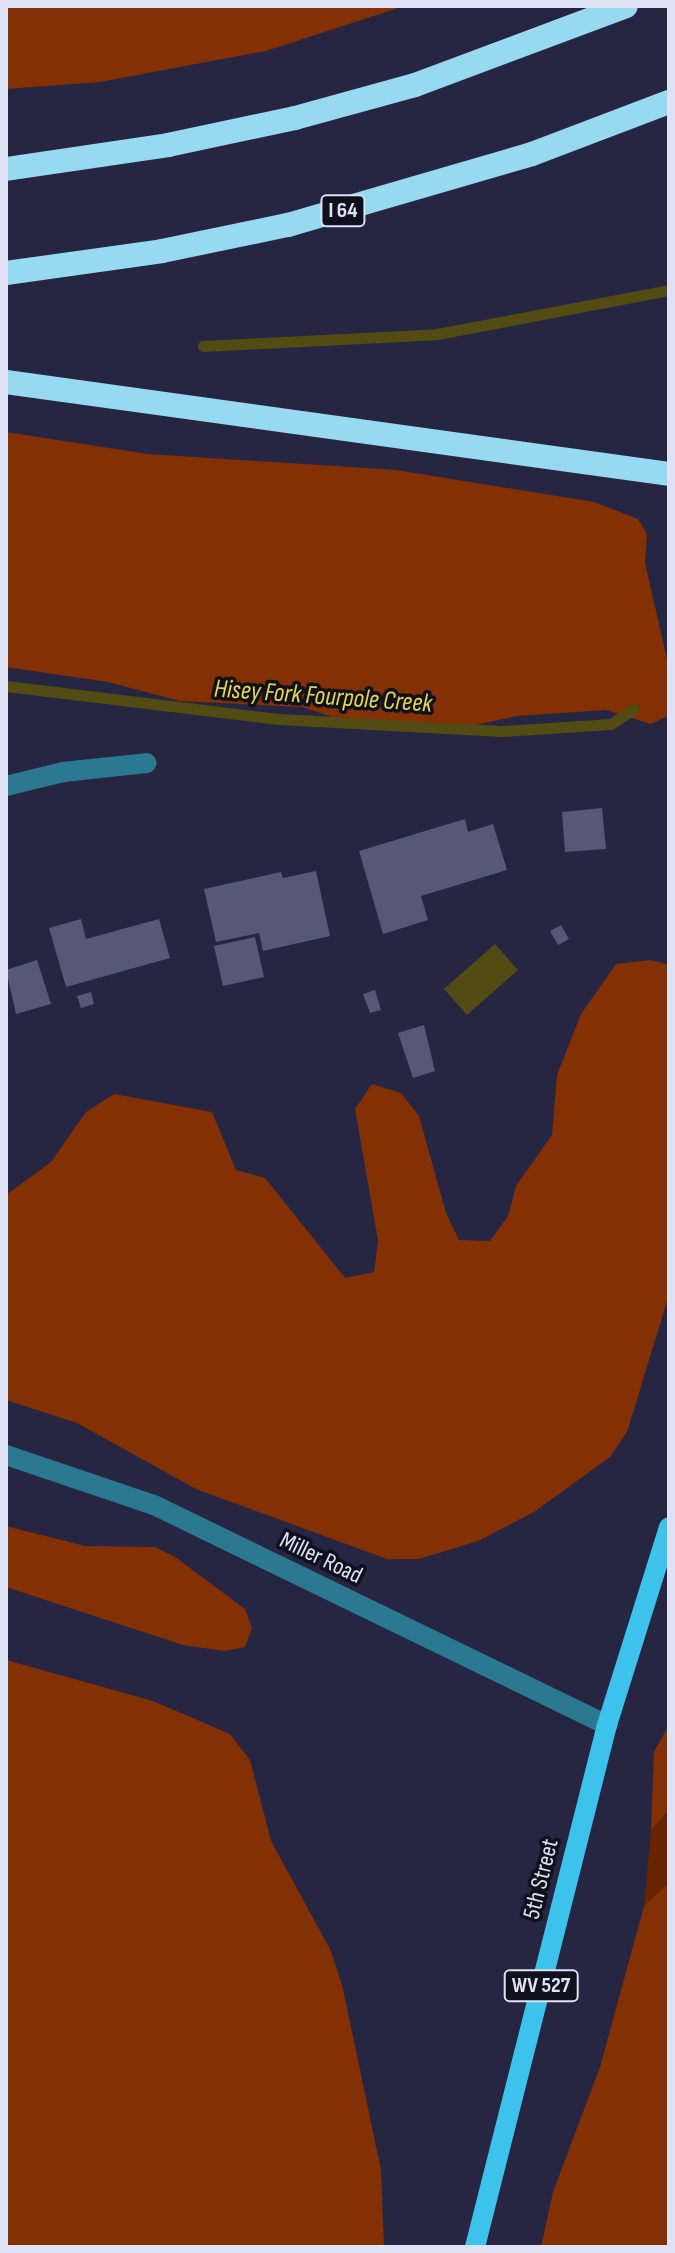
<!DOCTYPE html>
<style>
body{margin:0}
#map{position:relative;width:675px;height:2253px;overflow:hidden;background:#262642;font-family:"Sofia Sans Condensed",sans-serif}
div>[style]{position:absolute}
.green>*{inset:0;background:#692300}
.forest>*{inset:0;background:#833004}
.water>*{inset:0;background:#524b13}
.stream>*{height:11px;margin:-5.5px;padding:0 5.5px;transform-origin:5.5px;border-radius:5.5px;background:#524b13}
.building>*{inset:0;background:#565878}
.minor>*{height:20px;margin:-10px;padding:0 10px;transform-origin:10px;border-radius:10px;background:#2b7891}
.major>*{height:20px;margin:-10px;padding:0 10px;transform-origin:10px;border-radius:10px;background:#3dc3eb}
.highway>*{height:24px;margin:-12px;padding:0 12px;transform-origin:12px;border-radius:12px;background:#97d9f0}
span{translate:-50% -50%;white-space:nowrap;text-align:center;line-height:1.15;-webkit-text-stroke:7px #10111d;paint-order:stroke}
.shield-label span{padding:2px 6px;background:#10111d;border:2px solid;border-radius:6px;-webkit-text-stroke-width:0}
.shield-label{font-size:22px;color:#dfe1f4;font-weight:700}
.street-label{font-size:24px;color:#dfe1f4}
.water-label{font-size:26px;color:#e6d64c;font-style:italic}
.frame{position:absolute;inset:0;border:8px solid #dfe1f4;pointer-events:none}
</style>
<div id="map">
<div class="green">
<div style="clip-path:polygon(669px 1810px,669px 1883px,644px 1906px,651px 1830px)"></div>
</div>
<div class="forest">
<div style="clip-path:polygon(6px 6px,404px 6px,266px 51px,100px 82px,6px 89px)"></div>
<div style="clip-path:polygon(6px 432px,148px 454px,396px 470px,594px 502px,638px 519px,647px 534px,645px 563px,669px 668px,669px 715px,651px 724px,606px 710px,517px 716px,452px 730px,367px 728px,302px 707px,180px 701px,108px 682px,6px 667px)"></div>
<div style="clip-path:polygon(651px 960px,669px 965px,669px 1295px,627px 1432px,610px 1457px,534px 1512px,478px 1541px,419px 1559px,387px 1559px,196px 1489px,77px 1423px,6px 1400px,6px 1195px,51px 1162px,86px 1112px,114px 1094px,212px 1112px,236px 1170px,265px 1178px,345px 1278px,374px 1272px,378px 1241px,355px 1109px,372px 1084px,401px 1093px,419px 1116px,446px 1213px,459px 1240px,490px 1241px,508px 1216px,516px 1186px,552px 1135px,557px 1075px,581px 1014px,616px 964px)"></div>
<div style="clip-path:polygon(6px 1526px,85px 1546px,155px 1547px,175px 1557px,245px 1609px,252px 1628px,245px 1647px,224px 1651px,183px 1645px,6px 1587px)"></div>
<div style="clip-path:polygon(6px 1660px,153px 1701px,230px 1734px,250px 1760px,271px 1841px,331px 1951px,343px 1989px,381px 2170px,384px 2247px,6px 2247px)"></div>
<div style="clip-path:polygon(669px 1725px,669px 1810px,651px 1830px,654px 1752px)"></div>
<div style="clip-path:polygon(669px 1883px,669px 2247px,541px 2247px,553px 2192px,600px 2067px,644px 1906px)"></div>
</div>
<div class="water">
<div style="clip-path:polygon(495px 944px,518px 970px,467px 1015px,444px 989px)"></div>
</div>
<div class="stream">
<div style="left:203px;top:346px;width:234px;rotate:-2.9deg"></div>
<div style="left:437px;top:334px;width:236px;rotate:-10.7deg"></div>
<div style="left:6px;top:686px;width:275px;rotate:6.9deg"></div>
<div style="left:279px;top:719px;width:223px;rotate:3.1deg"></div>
<div style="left:502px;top:731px;width:109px;rotate:-3.7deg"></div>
<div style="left:611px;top:724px;width:27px;rotate:-34deg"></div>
</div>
<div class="building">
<div style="clip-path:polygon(602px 808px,606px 849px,565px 852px,562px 812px)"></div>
<div style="clip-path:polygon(465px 819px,468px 832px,493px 824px,507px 870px,421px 896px,428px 920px,383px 934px,359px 851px)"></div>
<div style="clip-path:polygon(316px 871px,330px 936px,263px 951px,259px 933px,216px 942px,204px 889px,281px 872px,283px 878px)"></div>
<div style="clip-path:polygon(81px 919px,86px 939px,159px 919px,170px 958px,66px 987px,49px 928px)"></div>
<div style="clip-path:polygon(561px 925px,569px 939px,558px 945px,550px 931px)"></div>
<div style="clip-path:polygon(255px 937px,264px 977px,223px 986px,214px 946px)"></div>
<div style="clip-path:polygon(37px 960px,51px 1004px,16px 1014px,6px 970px)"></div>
<div style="clip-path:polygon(375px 990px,381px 1010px,370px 1013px,363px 994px)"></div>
<div style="clip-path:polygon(91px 992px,94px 1004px,81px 1008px,77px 996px)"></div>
<div style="clip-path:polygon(424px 1025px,435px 1071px,413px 1078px,398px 1033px)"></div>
</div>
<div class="minor">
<div style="left:6px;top:786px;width:59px;rotate:-13.8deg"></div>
<div style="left:63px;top:772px;width:84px;rotate:-6.1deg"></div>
<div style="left:6px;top:1455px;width:156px;rotate:18.7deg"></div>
<div style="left:154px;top:1505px;width:504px;rotate:25.9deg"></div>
</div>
<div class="major">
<div style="left:475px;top:2247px;width:538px;rotate:-75.81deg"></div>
<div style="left:607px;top:1725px;width:207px;rotate:-72.6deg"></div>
</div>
<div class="highway">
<div style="left:6px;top:169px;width:164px;rotate:-8.4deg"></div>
<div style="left:168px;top:145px;width:130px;rotate:-12deg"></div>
<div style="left:295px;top:118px;width:124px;rotate:-15.4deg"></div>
<div style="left:415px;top:85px;width:225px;rotate:-20.5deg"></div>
<div style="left:6px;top:273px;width:158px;rotate:-8deg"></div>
<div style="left:162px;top:251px;width:129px;rotate:-11.7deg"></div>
<div style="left:288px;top:225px;width:254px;rotate:-16.2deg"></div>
<div style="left:532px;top:154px;width:147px;rotate:-20.8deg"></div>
<div style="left:6px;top:382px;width:669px;rotate:7.9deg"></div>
</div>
<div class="shield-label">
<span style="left:343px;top:211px">I 64</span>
<span style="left:541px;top:1986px">WV 527</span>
</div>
<div class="street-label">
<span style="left:321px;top:1558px;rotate:26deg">Miller Road</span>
<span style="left:541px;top:1879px;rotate:-76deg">5th Street</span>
</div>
<div class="water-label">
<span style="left:323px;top:697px;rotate:4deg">Hisey Fork Fourpole Creek</span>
</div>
<div class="frame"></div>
</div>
